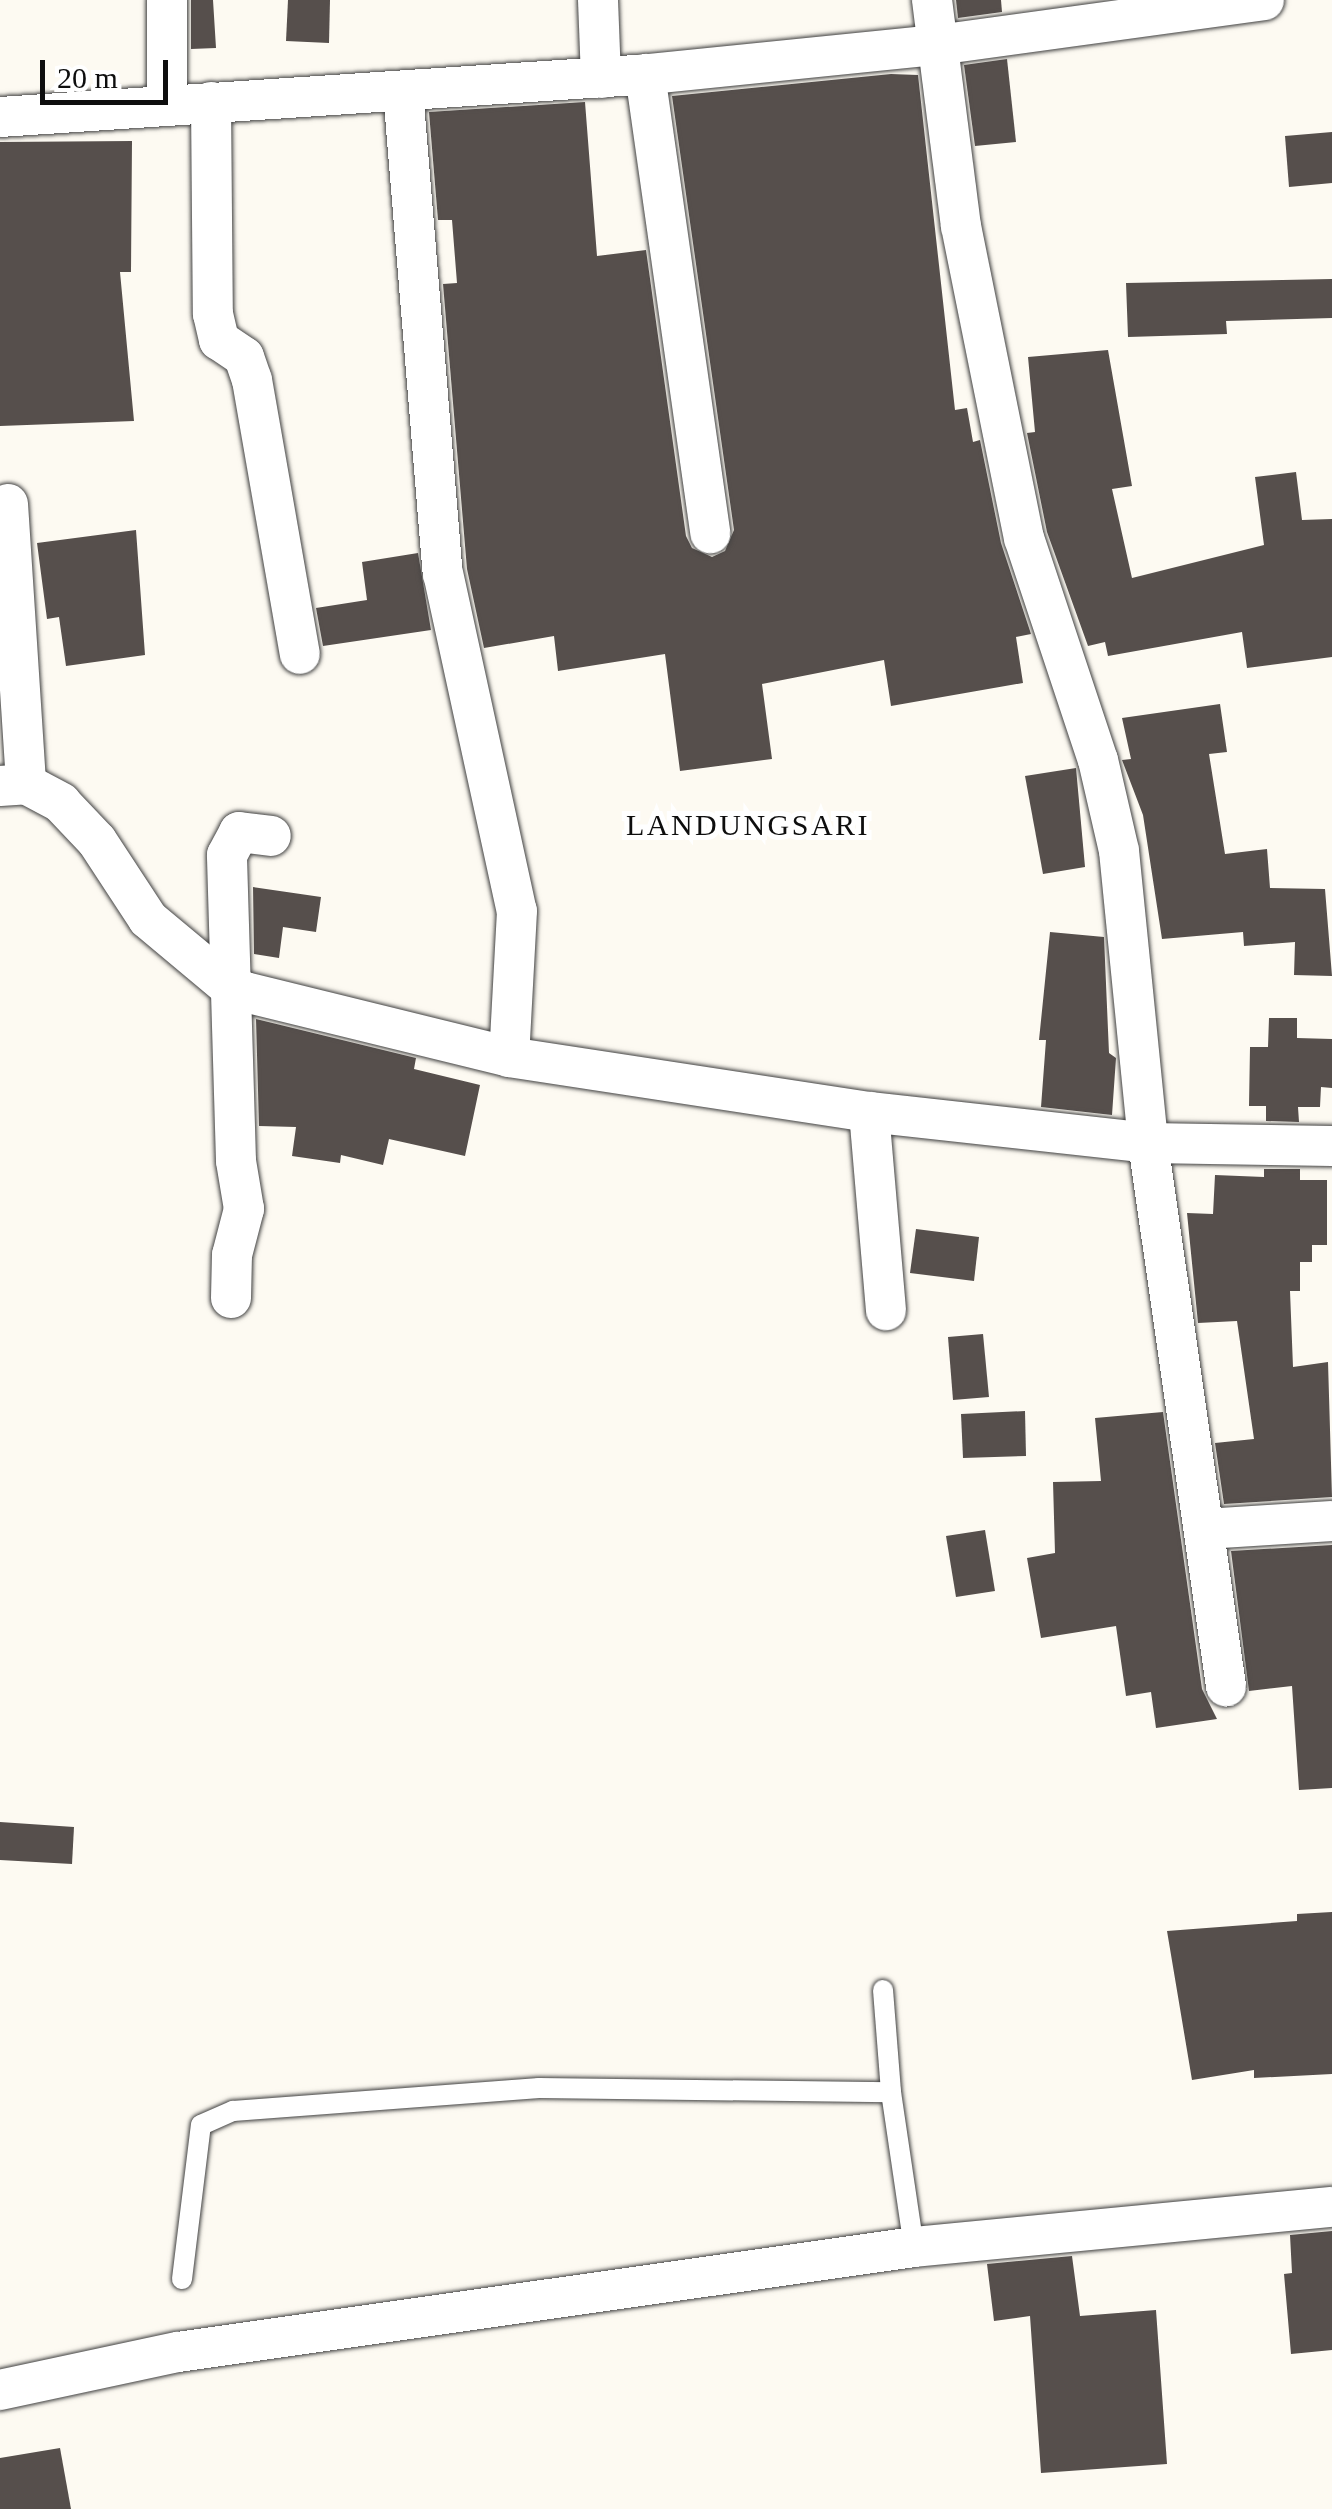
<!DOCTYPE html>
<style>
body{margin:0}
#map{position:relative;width:1332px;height:2509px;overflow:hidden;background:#fdfaf2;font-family:"Times New Roman",serif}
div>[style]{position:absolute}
.building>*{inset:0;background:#564f4c}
.roads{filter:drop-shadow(0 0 2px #414141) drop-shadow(0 0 2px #414141)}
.service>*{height:20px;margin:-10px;padding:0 10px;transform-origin:10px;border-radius:10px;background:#fff}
.minor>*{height:40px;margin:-20px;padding:0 20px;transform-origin:20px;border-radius:20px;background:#fff}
span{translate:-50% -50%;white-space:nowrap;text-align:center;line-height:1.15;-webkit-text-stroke:10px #fff;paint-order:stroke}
.quarter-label{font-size:30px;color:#0e0e0e;letter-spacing:2.5px}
.scale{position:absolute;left:40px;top:60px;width:128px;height:45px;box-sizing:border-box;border:5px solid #0e0e0e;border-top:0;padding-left:12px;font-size:30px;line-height:35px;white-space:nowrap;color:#0e0e0e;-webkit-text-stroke:8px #fff;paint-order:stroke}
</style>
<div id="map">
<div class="building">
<div style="clip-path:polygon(191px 0,213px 0,216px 48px,191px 49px)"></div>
<div style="clip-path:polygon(288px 0,330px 0,329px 43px,286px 41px)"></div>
<div style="clip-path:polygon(956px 0,1001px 0,1002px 12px,958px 18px)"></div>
<div style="clip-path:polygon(1007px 59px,1016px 142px,975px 146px,964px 65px)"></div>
<div style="clip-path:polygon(891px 74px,918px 75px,955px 410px,967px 408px,973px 442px,980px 440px,1001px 543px,1031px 634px,1016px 637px,1023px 683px,891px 706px,884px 660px,762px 684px,772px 759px,680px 771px,665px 654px,558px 671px,554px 636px,484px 648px,467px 569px,443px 284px,457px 283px,452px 220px,438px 220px,429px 112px,585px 102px,597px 256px,646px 250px,686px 536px,692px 548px,712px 557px,725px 551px,734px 530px,672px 96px)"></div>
<div style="clip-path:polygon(1332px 132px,1332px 183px,1289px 187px,1285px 136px)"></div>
<div style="clip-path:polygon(132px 141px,131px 272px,120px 272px,134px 421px,0 426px,0 142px)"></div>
<div style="clip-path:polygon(1332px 279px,1332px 318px,1226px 321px,1227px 334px,1128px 337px,1126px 283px)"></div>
<div style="clip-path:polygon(1108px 350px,1132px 486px,1112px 489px,1132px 578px,1264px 545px,1255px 477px,1296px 472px,1302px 520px,1332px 519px,1332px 657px,1247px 668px,1242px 632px,1108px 656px,1105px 642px,1088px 646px,1047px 532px,1027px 433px,1035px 432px,1028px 357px)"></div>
<div style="clip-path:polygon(136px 530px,145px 655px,66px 666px,59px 617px,47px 619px,37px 543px)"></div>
<div style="clip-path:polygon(418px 553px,431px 630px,323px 646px,316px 608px,367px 600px,362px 562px)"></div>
<div style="clip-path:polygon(1220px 704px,1227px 752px,1209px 754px,1225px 854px,1267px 849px,1270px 888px,1325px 889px,1332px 976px,1294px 975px,1295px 942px,1244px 946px,1243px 932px,1162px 939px,1143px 815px,1122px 760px,1131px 759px,1122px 718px)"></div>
<div style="clip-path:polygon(1076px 768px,1085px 867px,1043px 874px,1025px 776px)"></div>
<div style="clip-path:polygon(253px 887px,321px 897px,316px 932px,283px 927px,279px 958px,254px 954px)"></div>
<div style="clip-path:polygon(1050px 932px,1104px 937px,1109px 1053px,1116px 1058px,1112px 1115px,1041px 1107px,1046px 1040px,1039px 1040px)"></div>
<div style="clip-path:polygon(1269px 1018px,1297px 1018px,1297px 1038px,1332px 1039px,1332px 1088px,1321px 1087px,1320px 1107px,1298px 1107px,1299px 1122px,1266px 1121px,1266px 1106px,1249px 1106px,1250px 1047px,1268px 1047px)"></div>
<div style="clip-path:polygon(256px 1019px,416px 1058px,414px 1069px,480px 1085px,465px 1156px,389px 1139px,383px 1165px,341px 1155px,340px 1163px,292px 1156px,296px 1127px,259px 1126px)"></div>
<div style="clip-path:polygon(1264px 1169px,1300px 1169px,1300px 1180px,1327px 1180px,1327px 1245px,1312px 1245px,1312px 1262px,1300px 1262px,1300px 1291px,1290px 1291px,1293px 1367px,1328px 1362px,1332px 1497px,1224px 1504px,1215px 1443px,1254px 1439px,1237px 1321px,1198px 1323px,1187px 1213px,1213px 1214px,1215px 1175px,1264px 1177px)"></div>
<div style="clip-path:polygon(916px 1229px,979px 1237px,974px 1281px,910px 1273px)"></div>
<div style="clip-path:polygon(983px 1334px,989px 1397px,953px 1400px,948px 1337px)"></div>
<div style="clip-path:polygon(1025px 1411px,1026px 1456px,963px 1458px,961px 1414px)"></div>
<div style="clip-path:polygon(1163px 1412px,1202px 1689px,1217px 1719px,1156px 1728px,1151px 1692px,1126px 1696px,1116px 1626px,1041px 1638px,1027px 1558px,1055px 1553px,1053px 1482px,1101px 1481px,1095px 1418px)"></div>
<div style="clip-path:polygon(985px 1530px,995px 1591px,956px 1597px,946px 1536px)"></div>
<div style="clip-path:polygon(1332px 1545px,1332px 1788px,1299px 1790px,1292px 1686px,1249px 1691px,1231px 1551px)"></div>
<div style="clip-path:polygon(0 1822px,74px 1827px,72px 1864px,0 1860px)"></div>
<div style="clip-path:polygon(1332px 1912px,1332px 2074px,1254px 2078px,1254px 2070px,1192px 2080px,1167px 1931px,1297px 1921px,1297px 1914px)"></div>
<div style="clip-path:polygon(1332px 2231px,1332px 2350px,1291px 2354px,1284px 2274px,1292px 2273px,1290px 2235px)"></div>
<div style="clip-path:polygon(1072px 2256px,1080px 2316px,1156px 2310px,1167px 2464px,1041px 2473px,1030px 2316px,994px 2321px,987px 2264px)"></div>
<div style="clip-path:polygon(60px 2448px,71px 2509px,0 2509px,0 2458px)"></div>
</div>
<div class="roads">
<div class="service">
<div style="left:883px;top:1990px;width:102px;rotate:85.5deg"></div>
<div style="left:182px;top:2279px;width:155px;rotate:-83deg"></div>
<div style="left:201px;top:2125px;width:35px;rotate:-24deg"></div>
<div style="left:233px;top:2111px;width:307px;rotate:-4.3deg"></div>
<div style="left:539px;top:2088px;width:352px;rotate:0.7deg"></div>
<div style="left:891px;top:2092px;width:157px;rotate:81.6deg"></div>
</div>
<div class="minor">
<div style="left:598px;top:0;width:78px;rotate:87.8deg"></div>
<div style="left:932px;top:0;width:228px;rotate:82.7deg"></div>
<div style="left:961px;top:226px;width:318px;rotate:78.6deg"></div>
<div style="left:1024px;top:538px;width:234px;rotate:71.6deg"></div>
<div style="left:1098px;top:760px;width:93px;rotate:77deg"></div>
<div style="left:1119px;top:851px;width:293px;rotate:84.3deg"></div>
<div style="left:1148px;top:1143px;width:549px;rotate:81.83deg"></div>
<div style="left:645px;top:74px;width:464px;rotate:81.9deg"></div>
<div style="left:403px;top:91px;width:484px;rotate:85.3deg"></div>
<div style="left:443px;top:573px;width:346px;rotate:77.7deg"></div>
<div style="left:517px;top:911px;width:146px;rotate:93.1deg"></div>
<div style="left:211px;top:102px;width:212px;rotate:89.5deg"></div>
<div style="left:213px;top:314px;width:27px;rotate:77deg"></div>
<div style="left:219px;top:340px;width:30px;rotate:34deg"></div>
<div style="left:244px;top:357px;width:24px;rotate:71deg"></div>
<div style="left:252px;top:380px;width:278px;rotate:80.1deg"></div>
<div style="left:167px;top:105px;width:105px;rotate:-90deg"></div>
<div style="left:0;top:117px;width:651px;rotate:-3.78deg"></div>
<div style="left:650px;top:74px;width:288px;rotate:-5.8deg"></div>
<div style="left:937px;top:45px;width:330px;rotate:-7.8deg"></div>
<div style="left:8px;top:504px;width:281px;rotate:86.3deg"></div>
<div style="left:0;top:786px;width:26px;rotate:-4deg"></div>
<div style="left:26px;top:784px;width:40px;rotate:28deg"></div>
<div style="left:61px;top:803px;width:52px;rotate:46.5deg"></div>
<div style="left:97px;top:841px;width:93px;rotate:56.8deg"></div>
<div style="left:148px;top:919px;width:104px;rotate:39.9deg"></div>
<div style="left:228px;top:986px;width:18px;rotate:19deg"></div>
<div style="left:245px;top:992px;width:272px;rotate:13.8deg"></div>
<div style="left:509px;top:1057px;width:364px;rotate:8.7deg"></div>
<div style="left:869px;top:1112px;width:281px;rotate:6.3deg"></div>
<div style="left:1148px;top:1143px;width:184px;rotate:0.9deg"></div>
<div style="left:869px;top:1112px;width:199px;rotate:85.1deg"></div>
<div style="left:231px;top:1298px;width:43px;rotate:-88.7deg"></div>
<div style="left:232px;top:1255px;width:48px;rotate:-75.4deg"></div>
<div style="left:244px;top:1209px;width:49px;rotate:-99.5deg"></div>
<div style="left:236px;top:1161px;width:306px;rotate:-91.7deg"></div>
<div style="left:227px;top:855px;width:26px;rotate:-62deg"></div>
<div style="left:239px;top:832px;width:32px;rotate:7deg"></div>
<div style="left:1205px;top:1529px;width:127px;rotate:-3.6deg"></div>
<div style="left:0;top:2390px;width:182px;rotate:-12.1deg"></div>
<div style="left:178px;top:2352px;width:743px;rotate:-8.12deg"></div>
<div style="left:914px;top:2247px;width:420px;rotate:-5.5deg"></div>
</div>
</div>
<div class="quarter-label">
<span style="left:748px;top:825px">LANDUNGSARI</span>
</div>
<div class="scale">20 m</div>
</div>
